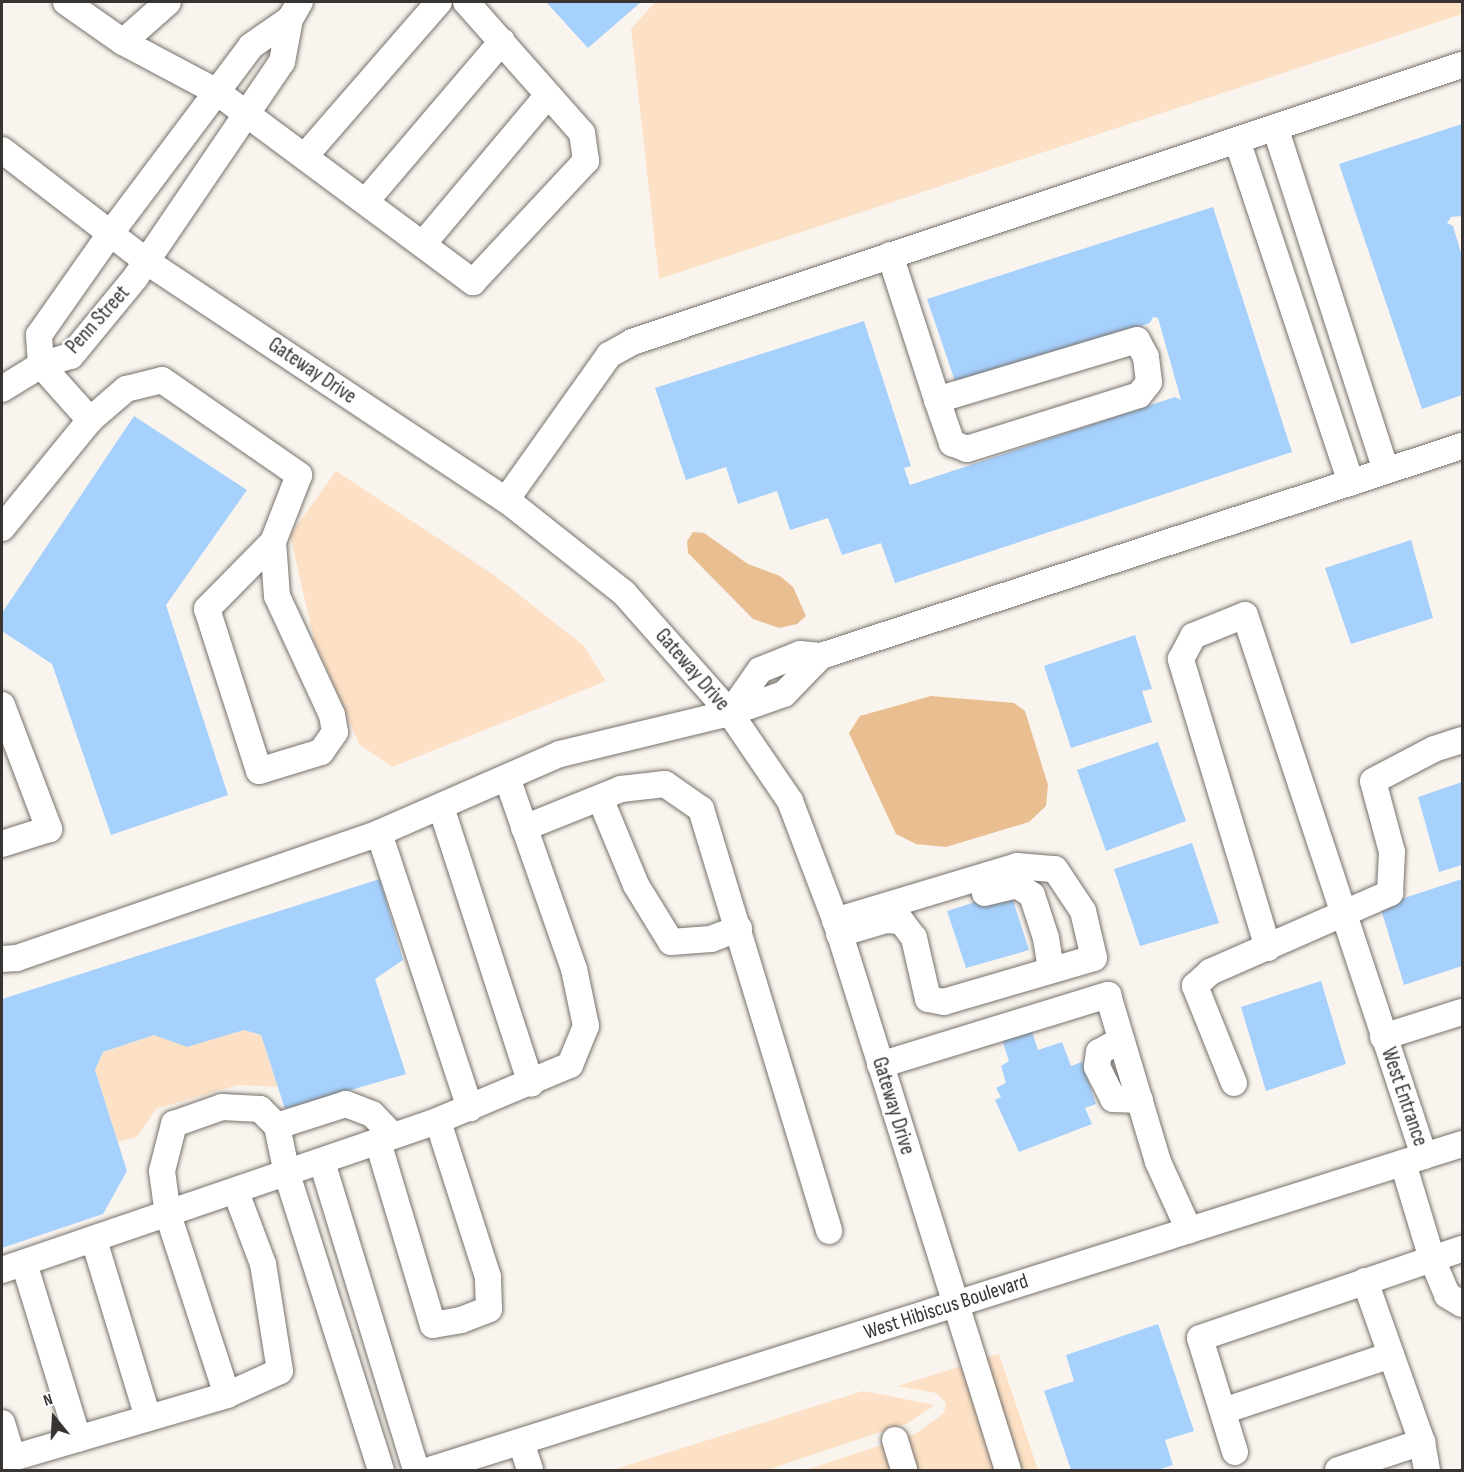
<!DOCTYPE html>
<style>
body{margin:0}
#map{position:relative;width:1464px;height:1472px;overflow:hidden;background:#faf4ee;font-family:"Sofia Sans Condensed",sans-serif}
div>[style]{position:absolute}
.green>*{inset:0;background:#fde1c6}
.water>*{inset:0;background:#e9be91}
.building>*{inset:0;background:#a6d1fd}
.roads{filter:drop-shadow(0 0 2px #76716c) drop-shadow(0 0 2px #76716c)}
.minor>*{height:26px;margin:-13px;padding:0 13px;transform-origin:13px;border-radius:13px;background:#fff}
span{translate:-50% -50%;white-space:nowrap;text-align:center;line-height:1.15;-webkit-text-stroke:5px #fff;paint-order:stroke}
.street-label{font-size:21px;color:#373432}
.frame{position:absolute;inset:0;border:3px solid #373432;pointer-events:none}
.north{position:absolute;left:24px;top:1388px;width:60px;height:60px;-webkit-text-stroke:4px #fff;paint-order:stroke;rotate:342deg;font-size:16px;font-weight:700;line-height:24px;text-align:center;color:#373432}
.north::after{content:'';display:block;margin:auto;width:21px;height:27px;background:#373432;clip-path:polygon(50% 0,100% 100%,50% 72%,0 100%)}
</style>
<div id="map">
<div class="green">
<div style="clip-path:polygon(655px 2px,1462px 2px,1462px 14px,659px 279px,631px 29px)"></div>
<div style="clip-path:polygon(336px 471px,494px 575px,583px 645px,606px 681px,392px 767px,359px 744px,314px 640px,290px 535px)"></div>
<div style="clip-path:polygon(244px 1030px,261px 1035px,278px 1087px,238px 1085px,156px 1109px,137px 1137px,118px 1142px,95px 1070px,103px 1052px,154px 1035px,188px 1046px)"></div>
<div style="clip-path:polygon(999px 1354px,1038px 1470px,1022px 1470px,986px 1358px)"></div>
<div style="clip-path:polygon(961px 1366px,995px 1470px,806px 1470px,915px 1434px,944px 1413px,946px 1403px,936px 1393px,898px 1386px)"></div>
<div style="clip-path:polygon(863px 1391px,935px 1405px,908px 1423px,767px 1470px,613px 1470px)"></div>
</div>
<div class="water">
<div style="clip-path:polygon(693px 532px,704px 533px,748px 564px,780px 576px,793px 587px,806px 616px,797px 624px,779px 628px,753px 619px,688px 553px,687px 541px)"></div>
<div style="clip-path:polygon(931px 696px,1014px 703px,1025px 711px,1048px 785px,1046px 806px,1029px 822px,946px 847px,916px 844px,896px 834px,849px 733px,860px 716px)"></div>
</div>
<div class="building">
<div style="clip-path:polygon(546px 2px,641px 2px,588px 48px)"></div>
<div style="clip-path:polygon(1462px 124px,1462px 216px,1451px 217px,1447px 223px,1453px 226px,1462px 256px,1462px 395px,1422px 409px,1339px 164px)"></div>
<div style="clip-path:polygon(1213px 207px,1292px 452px,895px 583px,881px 543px,842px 555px,828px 518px,790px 530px,777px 491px,738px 504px,726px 467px,686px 480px,655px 388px,864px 321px,911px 466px,904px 468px,910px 485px,1175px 397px,1181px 400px,1158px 318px,1153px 317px,1150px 323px,957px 387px,927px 299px)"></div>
<div style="clip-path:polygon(134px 416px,247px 490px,166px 605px,228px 795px,111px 835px,52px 664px,2px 631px,2px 613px)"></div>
<div style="clip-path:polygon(1411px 540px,1433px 618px,1351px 644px,1325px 568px)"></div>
<div style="clip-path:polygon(1135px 635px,1152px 689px,1142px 691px,1152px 722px,1071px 748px,1044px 666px)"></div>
<div style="clip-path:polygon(1158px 742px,1186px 821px,1106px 851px,1077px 770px)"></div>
<div style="clip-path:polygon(1462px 782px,1462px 865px,1439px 872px,1418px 797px)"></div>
<div style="clip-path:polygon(1192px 843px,1219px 923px,1140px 946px,1114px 869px)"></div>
<div style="clip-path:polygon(380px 879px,403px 960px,375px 979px,406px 1074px,285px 1109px,261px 1035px,244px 1030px,187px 1047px,154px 1035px,103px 1052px,95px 1070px,127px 1171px,103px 1214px,2px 1248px,2px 999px)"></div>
<div style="clip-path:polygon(1462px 879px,1462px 966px,1404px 985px,1380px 906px)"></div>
<div style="clip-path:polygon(1010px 891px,1029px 950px,966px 968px,947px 911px)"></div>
<div style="clip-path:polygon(1321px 981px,1346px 1064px,1266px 1091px,1241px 1007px)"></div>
<div style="clip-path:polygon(1030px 1026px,1038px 1050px,1062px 1042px,1071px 1066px,1082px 1062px,1096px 1104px,1085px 1108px,1092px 1124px,1019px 1152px,995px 1100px,1001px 1097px,996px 1088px,1006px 1083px,1001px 1066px,1009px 1061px,1001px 1036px)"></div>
<div style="clip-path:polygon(1158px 1324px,1194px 1431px,1165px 1440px,1173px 1465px,1157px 1470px,1071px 1470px,1044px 1391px,1074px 1381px,1066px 1355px)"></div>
</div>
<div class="roads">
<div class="minor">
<div style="left:66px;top:2px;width:70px;rotate:35.1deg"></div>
<div style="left:123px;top:42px;width:106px;rotate:28deg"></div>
<div style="left:217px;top:92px;width:319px;rotate:36.6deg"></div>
<div style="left:473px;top:282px;width:166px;rotate:-47deg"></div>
<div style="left:586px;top:161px;width:28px;rotate:-98deg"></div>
<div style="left:582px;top:133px;width:175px;rotate:-131.5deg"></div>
<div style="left:123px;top:42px;width:60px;rotate:-41.6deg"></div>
<div style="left:1275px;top:127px;width:361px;rotate:72.1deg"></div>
<div style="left:1237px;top:140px;width:361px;rotate:71.6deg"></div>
<div style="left:2px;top:150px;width:182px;rotate:37.6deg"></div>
<div style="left:146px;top:261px;width:441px;rotate:33.6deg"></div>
<div style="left:513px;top:505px;width:142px;rotate:38.4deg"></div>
<div style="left:624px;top:593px;width:160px;rotate:48.5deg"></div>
<div style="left:730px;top:713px;width:107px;rotate:55.7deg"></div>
<div style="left:790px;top:801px;width:133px;rotate:69.2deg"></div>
<div style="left:837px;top:925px;width:571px;rotate:72.58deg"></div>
<div style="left:305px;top:156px;width:204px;rotate:-49deg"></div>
<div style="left:366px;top:201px;width:210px;rotate:-49.6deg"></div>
<div style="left:423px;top:244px;width:194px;rotate:-50deg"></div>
<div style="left:890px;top:255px;width:152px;rotate:72deg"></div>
<div style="left:937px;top:400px;width:46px;rotate:70.8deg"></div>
<div style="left:952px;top:443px;width:16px;rotate:22deg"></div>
<div style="left:967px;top:449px;width:180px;rotate:-17.4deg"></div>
<div style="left:1139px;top:395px;width:16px;rotate:-52deg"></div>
<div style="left:1149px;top:382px;width:25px;rotate:-97deg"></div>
<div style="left:1146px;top:357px;width:19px;rotate:-118deg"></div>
<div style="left:1137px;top:340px;width:209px;rotate:163.3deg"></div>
<div style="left:41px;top:365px;width:30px;rotate:-94deg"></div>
<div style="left:39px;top:335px;width:123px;rotate:-54.9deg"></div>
<div style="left:110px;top:234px;width:235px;rotate:-53.1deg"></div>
<div style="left:251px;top:46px;width:47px;rotate:-34.7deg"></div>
<div style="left:41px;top:365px;width:74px;rotate:48.3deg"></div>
<div style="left:2px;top:389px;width:46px;rotate:-31.6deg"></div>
<div style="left:41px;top:365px;width:31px;rotate:-17deg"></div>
<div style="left:71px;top:356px;width:101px;rotate:-50.6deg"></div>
<div style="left:135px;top:278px;width:261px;rotate:-55.8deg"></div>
<div style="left:282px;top:62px;width:44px;rotate:-79.5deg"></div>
<div style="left:290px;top:19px;width:20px;rotate:-60deg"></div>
<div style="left:506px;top:500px;width:178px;rotate:-54.6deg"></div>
<div style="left:609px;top:355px;width:26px;rotate:-29deg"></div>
<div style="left:632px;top:342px;width:875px;rotate:-18.46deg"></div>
<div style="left:2px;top:528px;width:139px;rotate:-50.8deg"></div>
<div style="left:90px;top:420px;width:48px;rotate:-40.7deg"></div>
<div style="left:126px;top:389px;width:37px;rotate:-14deg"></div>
<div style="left:162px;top:380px;width:167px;rotate:34.7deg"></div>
<div style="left:299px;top:475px;width:72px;rotate:111.2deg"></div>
<div style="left:273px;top:542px;width:94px;rotate:134.6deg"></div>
<div style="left:207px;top:609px;width:170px;rotate:72.2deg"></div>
<div style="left:259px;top:771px;width:65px;rotate:-17deg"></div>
<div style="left:321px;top:752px;width:24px;rotate:-55deg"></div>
<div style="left:335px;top:732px;width:17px;rotate:-100deg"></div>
<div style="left:332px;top:715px;width:131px;rotate:-114.8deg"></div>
<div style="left:277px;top:596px;width:54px;rotate:-94.2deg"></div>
<div style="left:2px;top:705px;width:133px;rotate:69.2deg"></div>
<div style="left:49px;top:829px;width:49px;rotate:162.3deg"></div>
<div style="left:730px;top:713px;width:52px;rotate:-55.1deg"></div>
<div style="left:760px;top:670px;width:43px;rotate:-21.8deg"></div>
<div style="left:800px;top:654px;width:21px;rotate:5deg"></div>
<div style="left:821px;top:656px;width:675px;rotate:-18.14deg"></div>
<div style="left:600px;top:798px;width:94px;rotate:67.5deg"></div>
<div style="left:636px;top:885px;width:67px;rotate:58.4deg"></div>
<div style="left:671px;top:942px;width:40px;rotate:-4.3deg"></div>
<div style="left:711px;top:939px;width:30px;rotate:-21deg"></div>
<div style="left:441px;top:807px;width:291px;rotate:72deg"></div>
<div style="left:524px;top:828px;width:105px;rotate:-21.9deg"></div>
<div style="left:621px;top:789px;width:44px;rotate:-6.5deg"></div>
<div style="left:665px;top:784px;width:44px;rotate:34.8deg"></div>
<div style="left:701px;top:809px;width:441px;rotate:73.1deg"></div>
<div style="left:379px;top:833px;width:290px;rotate:71.7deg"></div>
<div style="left:985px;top:893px;width:33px;rotate:-14deg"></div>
<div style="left:1017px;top:885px;width:18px;rotate:34deg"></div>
<div style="left:1032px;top:895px;width:45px;rotate:72deg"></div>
<div style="left:1046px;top:938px;width:32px;rotate:81deg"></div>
<div style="left:835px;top:921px;width:190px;rotate:-16.8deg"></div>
<div style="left:1017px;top:866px;width:38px;rotate:5deg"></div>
<div style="left:1055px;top:869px;width:50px;rotate:56.3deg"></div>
<div style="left:1083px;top:911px;width:48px;rotate:76.8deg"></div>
<div style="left:1094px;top:958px;width:156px;rotate:163.7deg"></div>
<div style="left:944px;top:1002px;width:16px;rotate:-169deg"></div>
<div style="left:928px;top:999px;width:63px;rotate:-102.9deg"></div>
<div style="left:914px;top:938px;width:21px;rotate:-127deg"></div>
<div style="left:901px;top:921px;width:15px;rotate:-176deg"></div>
<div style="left:886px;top:920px;width:49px;rotate:163.4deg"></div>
<div style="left:1268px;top:948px;width:302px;rotate:-106.8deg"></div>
<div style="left:1181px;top:659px;width:26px;rotate:-62deg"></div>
<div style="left:1193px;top:636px;width:56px;rotate:-22deg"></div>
<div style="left:1245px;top:615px;width:570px;rotate:71.69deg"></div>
<div style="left:2px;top:959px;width:15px;rotate:-4deg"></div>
<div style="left:17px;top:958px;width:383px;rotate:-19deg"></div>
<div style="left:379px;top:833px;width:197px;rotate:-23.6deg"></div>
<div style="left:560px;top:754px;width:175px;rotate:-13.6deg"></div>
<div style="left:730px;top:713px;width:57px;rotate:-19.4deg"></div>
<div style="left:784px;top:694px;width:53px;rotate:-45.8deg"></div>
<div style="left:1383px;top:1037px;width:83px;rotate:-17.6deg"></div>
<div style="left:1121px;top:1040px;width:25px;rotate:151deg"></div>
<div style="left:1099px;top:1052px;width:15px;rotate:98deg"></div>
<div style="left:1097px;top:1067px;width:36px;rotate:63deg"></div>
<div style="left:1113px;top:1099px;width:27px;rotate:2deg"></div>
<div style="left:880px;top:1065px;width:239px;rotate:-17.1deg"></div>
<div style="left:1108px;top:995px;width:174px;rotate:73.3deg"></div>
<div style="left:1158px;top:1162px;width:75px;rotate:65.5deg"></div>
<div style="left:1234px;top:1083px;width:105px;rotate:-111.9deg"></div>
<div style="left:1195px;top:986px;width:21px;rotate:-43deg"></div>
<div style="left:1210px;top:972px;width:197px;rotate:-23.7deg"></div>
<div style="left:1390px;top:893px;width:41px;rotate:-87.2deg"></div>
<div style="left:1392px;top:852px;width:73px;rotate:-105deg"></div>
<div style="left:1373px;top:781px;width:69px;rotate:-27.7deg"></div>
<div style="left:1434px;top:749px;width:29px;rotate:-18deg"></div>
<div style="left:277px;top:1126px;width:72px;rotate:-17.7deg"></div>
<div style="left:346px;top:1104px;width:28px;rotate:21deg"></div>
<div style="left:372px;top:1114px;width:30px;rotate:46deg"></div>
<div style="left:378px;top:1142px;width:191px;rotate:73.3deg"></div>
<div style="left:433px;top:1325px;width:28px;rotate:-10deg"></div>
<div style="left:461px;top:1320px;width:30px;rotate:-21deg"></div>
<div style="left:489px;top:1309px;width:32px;rotate:-92deg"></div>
<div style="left:488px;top:1277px;width:164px;rotate:-107.8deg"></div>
<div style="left:322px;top:1162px;width:322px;rotate:73deg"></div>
<div style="left:1403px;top:1163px;width:100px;rotate:73.2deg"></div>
<div style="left:1432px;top:1259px;width:39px;rotate:67deg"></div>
<div style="left:1447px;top:1295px;width:17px;rotate:31deg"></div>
<div style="left:94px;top:1240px;width:186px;rotate:73.1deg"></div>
<div style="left:24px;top:1263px;width:184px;rotate:72.9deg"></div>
<div style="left:2px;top:1270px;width:454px;rotate:-18.9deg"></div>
<div style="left:432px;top:1123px;width:150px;rotate:-22.8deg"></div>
<div style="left:570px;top:1065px;width:42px;rotate:-67.7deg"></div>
<div style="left:586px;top:1026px;width:58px;rotate:-101.9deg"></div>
<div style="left:574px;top:969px;width:202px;rotate:-109.3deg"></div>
<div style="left:1365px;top:1281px;width:171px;rotate:70.5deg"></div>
<div style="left:1422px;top:1442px;width:28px;rotate:80deg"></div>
<div style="left:227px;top:1395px;width:189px;rotate:-108.1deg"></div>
<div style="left:168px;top:1215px;width:44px;rotate:-97.8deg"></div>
<div style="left:162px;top:1171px;width:49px;rotate:-75.7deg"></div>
<div style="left:174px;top:1124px;width:51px;rotate:-19.5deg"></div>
<div style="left:222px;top:1107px;width:38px;rotate:3deg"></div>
<div style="left:260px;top:1109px;width:24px;rotate:45deg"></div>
<div style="left:277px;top:1126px;width:49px;rotate:78.2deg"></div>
<div style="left:287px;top:1174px;width:311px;rotate:72.4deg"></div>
<div style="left:1223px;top:1411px;width:177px;rotate:-18.4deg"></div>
<div style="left:2px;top:1423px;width:37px;rotate:73deg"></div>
<div style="left:895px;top:1440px;width:31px;rotate:73deg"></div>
<div style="left:521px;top:1442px;width:29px;rotate:72deg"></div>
<div style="left:1235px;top:1452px;width:119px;rotate:-107.1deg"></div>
<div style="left:1200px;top:1338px;width:277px;rotate:-18.8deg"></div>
<div style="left:2px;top:1461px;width:234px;rotate:-16.3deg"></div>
<div style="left:227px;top:1395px;width:58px;rotate:-24.4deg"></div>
<div style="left:280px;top:1371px;width:108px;rotate:-99deg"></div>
<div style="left:263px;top:1264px;width:77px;rotate:-110.6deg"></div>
<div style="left:430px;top:1470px;width:1082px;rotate:-17.53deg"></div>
<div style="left:1338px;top:1470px;width:89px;rotate:-18.4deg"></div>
</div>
</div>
<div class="street-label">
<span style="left:98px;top:320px;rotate:-48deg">Penn Street</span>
<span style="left:312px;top:371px;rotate:34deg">Gateway Drive</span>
<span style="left:692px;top:670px;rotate:49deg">Gateway Drive</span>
<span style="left:1404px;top:1097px;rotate:71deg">West Entrance</span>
<span style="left:893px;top:1106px;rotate:73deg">Gateway Drive</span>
<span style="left:946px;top:1307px;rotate:-18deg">West Hibiscus Boulevard</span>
</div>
<div class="frame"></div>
<div class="north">N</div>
</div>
